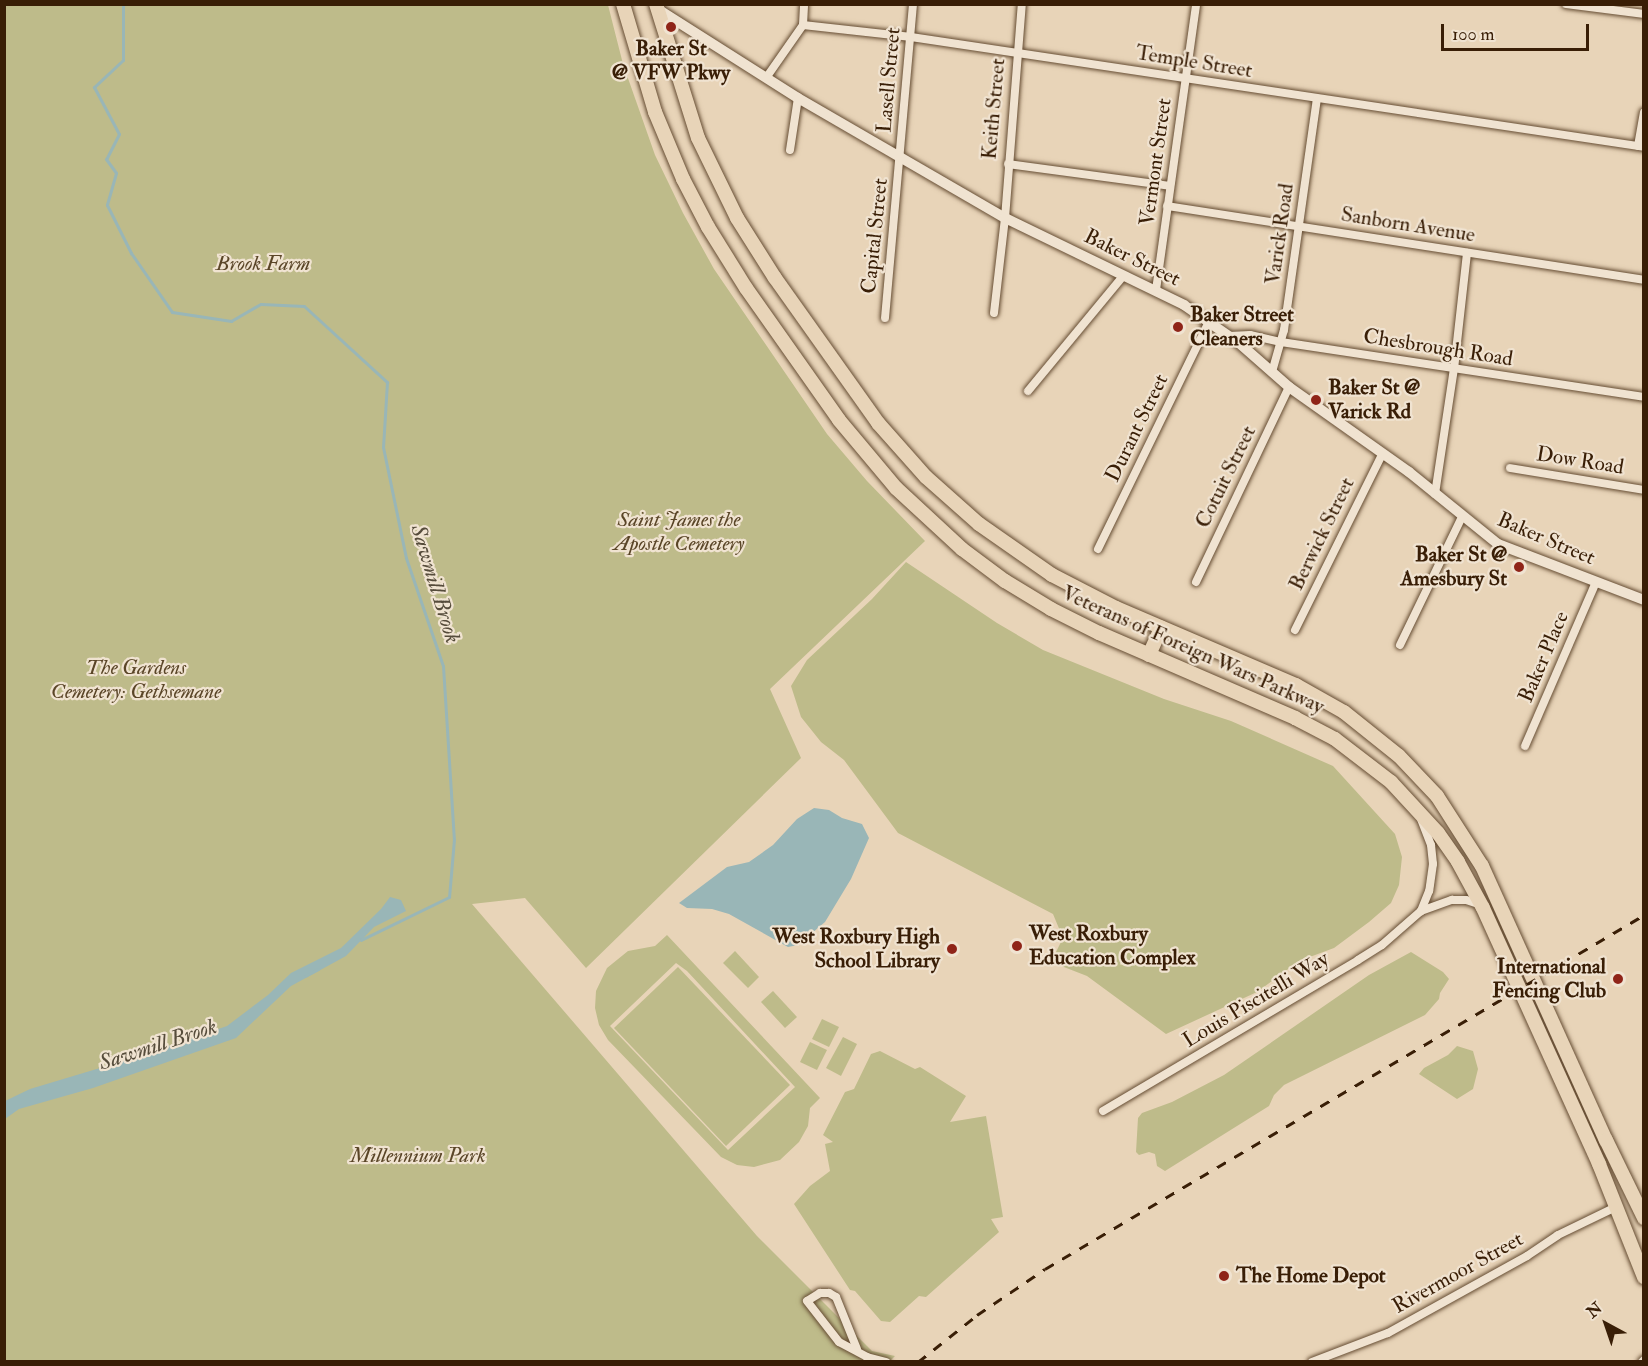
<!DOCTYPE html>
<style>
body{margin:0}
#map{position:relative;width:1648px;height:1366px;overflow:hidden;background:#e8d4b8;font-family:"IM FELL Double Pica",serif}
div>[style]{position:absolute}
.green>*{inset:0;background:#bebb8a}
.water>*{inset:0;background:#99b6b7}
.stream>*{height:3px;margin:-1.5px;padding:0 1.5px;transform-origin:1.5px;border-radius:1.5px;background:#99b6b7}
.roads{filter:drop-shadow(0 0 2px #654c32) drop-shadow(0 0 2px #654c32)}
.minor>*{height:8px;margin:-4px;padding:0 4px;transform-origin:4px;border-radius:4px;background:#f0e3d1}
.tertiary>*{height:10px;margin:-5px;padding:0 5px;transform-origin:5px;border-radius:5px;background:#f0e3d1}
.trunk>*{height:14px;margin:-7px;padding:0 7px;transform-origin:7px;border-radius:7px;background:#e8d4b8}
.rail>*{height:3px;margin-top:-1.5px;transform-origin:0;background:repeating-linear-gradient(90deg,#391e06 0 10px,transparent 0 20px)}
.dots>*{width:16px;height:16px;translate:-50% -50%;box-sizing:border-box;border:3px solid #f0e3d1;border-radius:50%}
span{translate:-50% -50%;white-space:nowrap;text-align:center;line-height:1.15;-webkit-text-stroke:4.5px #f0e3d1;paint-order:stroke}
.poi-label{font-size:21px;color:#391e06;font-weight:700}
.left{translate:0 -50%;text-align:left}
.right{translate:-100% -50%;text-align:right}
.street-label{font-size:21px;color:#391e06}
.park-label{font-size:21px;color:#5a4527;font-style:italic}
.water-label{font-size:22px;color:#564c3b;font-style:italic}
.frame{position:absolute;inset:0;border:6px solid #391e06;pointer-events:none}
.north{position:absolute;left:1576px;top:1294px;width:60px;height:60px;-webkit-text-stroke:4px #f0e3d1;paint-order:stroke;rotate:320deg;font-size:16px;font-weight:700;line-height:24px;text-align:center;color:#391e06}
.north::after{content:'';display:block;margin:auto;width:21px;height:27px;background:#391e06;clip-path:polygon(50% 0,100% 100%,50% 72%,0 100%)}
.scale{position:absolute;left:1441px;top:24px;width:148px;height:27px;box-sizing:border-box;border:3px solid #391e06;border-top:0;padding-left:8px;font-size:18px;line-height:21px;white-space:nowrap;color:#391e06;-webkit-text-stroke:4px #f0e3d1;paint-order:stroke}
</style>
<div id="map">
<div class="green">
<div style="clip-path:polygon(5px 5px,608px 5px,623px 64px,655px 155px,683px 213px,714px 269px,827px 434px,867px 481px,925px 541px,770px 689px,801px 758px,586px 968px,525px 898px,472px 904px,757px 1236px,872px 1351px,895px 1356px,889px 1362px,5px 1362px)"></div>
<div style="clip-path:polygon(906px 562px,997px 623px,1043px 650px,1164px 699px,1231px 721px,1333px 766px,1395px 834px,1402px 857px,1399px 885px,1391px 903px,1369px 922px,1334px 948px,1299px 961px,1257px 992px,1166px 1034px,1087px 976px,1051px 962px,1063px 938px,1053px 914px,898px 833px,844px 760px,821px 742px,801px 717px,791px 686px,807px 660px,872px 599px)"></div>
<div style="clip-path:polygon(evenodd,667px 935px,820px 1098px,810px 1108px,808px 1126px,799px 1142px,780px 1160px,754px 1167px,737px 1165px,721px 1157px,608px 1040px,599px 1025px,595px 1008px,596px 991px,607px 968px,628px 951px,655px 946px,667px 935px,676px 963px,687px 971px,795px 1087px,728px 1150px,610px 1026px,676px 963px)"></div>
<div style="clip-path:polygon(735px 951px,759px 977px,748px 988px,723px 963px)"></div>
<div style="clip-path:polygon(1411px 952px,1443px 972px,1449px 979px,1440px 993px,1439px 999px,1425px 1015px,1284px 1085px,1274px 1095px,1269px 1106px,1165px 1171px,1157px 1166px,1155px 1154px,1149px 1152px,1139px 1155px,1136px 1152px,1138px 1118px,1142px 1113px,1172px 1102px,1224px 1075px,1369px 975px)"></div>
<div style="clip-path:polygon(678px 967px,790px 1085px,726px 1146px,614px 1028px)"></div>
<div style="clip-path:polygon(773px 991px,797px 1017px,785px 1028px,761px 1002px)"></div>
<div style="clip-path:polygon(822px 1019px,839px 1027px,829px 1047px,812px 1039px)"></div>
<div style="clip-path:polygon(843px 1037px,857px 1044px,841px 1076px,826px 1068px)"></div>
<div style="clip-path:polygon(810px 1042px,827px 1050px,817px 1070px,800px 1062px)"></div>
<div style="clip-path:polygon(1457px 1046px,1473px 1051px,1478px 1069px,1473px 1089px,1457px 1099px,1419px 1074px,1424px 1068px,1448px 1055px)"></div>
<div style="clip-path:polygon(880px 1051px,915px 1069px,920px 1067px,966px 1096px,950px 1122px,986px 1116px,1003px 1217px,991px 1219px,999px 1232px,926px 1297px,919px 1296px,890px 1322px,881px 1321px,855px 1291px,850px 1290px,794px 1204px,810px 1186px,830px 1171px,825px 1144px,833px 1142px,823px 1135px,845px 1092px,854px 1089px,871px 1054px)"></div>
</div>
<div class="water">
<div style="clip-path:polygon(814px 808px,829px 810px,842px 818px,862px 824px,869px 838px,851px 879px,825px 922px,798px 945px,788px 947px,729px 914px,712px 909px,687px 908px,679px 903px,727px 867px,749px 862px,773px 845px,797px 819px)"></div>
<div style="clip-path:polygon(390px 897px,401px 900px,406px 911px,374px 927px,346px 956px,291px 986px,236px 1038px,93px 1088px,19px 1109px,5px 1119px,5px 1101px,30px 1089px,130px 1059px,227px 1026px,268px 995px,291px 973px,341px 948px,381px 909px)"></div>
</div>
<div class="stream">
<div style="left:123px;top:4px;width:56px;rotate:90deg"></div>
<div style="left:123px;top:60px;width:40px;rotate:137deg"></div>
<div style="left:94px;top:87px;width:53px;rotate:62deg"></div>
<div style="left:119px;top:134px;width:28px;rotate:117deg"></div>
<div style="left:106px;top:159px;width:17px;rotate:54deg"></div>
<div style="left:116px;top:173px;width:33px;rotate:106deg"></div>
<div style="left:107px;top:205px;width:54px;rotate:63.4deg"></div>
<div style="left:131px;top:253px;width:72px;rotate:55.2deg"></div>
<div style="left:172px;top:312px;width:60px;rotate:8.7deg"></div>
<div style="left:231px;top:321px;width:34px;rotate:-30deg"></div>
<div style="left:261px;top:304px;width:43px;rotate:2.7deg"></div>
<div style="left:304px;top:306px;width:113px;rotate:42.5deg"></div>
<div style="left:387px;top:382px;width:65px;rotate:93.5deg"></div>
<div style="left:383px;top:447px;width:113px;rotate:78.3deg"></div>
<div style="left:406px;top:558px;width:114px;rotate:71.1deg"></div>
<div style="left:443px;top:666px;width:173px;rotate:86.4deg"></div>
<div style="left:454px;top:839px;width:58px;rotate:94.9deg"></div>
<div style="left:449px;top:897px;width:98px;rotate:154deg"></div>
<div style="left:305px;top:976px;width:15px;rotate:-28deg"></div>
</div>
<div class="roads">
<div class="minor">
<div style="left:1566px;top:4px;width:79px;rotate:7.3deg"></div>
<div style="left:803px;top:25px;width:21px;rotate:-87deg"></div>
<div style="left:766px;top:78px;width:65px;rotate:-55.1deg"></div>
<div style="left:803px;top:25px;width:109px;rotate:6.3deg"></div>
<div style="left:911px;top:37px;width:741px;rotate:8.53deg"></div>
<div style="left:1638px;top:146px;width:34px;rotate:-80deg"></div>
<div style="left:790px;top:150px;width:53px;rotate:-81.3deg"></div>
<div style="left:1008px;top:164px;width:163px;rotate:7.7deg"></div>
<div style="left:1167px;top:206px;width:483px;rotate:8.8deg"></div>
<div style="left:1156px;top:290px;width:289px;rotate:-82deg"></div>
<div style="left:994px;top:313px;width:96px;rotate:-83.4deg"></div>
<div style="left:1005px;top:218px;width:215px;rotate:-85.5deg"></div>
<div style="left:885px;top:318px;width:315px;rotate:-84.9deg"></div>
<div style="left:1229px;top:336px;width:21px;rotate:-3deg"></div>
<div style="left:1250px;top:335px;width:32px;rotate:13deg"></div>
<div style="left:1281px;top:342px;width:367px;rotate:8.6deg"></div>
<div style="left:1272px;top:372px;width:44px;rotate:-74.1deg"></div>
<div style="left:1284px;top:330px;width:233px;rotate:-81.9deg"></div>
<div style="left:1028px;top:391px;width:149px;rotate:-50.4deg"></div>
<div style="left:1510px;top:468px;width:136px;rotate:9.3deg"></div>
<div style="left:1435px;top:494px;width:126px;rotate:-81.4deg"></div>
<div style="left:1454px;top:369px;width:117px;rotate:-83.6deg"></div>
<div style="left:1098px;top:549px;width:251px;rotate:-64deg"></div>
<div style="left:1196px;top:582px;width:216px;rotate:-64.5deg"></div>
<div style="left:1295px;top:630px;width:195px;rotate:-63.6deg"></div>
<div style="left:1400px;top:645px;width:142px;rotate:-64.2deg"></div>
<div style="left:1525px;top:746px;width:179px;rotate:-66.6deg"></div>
<div style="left:1421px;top:819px;width:28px;rotate:69deg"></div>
<div style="left:1431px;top:845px;width:19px;rotate:84deg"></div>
<div style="left:1433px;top:864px;width:27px;rotate:98deg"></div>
<div style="left:1429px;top:891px;width:22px;rotate:112deg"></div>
<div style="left:1103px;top:1111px;width:296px;rotate:-30.6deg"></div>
<div style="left:1358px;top:960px;width:28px;rotate:-32deg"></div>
<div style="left:1382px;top:945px;width:52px;rotate:-41.1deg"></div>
<div style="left:1421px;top:911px;width:33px;rotate:-20deg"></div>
<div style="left:1452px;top:900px;width:14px"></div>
<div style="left:1466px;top:900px;width:16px;rotate:18deg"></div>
<div style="left:857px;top:1349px;width:56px;rotate:-112deg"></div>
<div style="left:836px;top:1297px;width:8px;rotate:-150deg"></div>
<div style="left:829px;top:1293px;width:9px;rotate:180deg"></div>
<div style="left:820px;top:1293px;width:15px;rotate:148deg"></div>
<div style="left:807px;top:1301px;width:52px;rotate:52deg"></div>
<div style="left:839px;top:1342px;width:32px;rotate:28deg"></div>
<div style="left:867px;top:1357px;width:20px;rotate:15deg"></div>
<div style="left:1312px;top:1362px;width:81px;rotate:-20.9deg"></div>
<div style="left:1388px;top:1333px;width:159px;rotate:-29deg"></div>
<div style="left:1527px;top:1256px;width:37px;rotate:-34deg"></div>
<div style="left:1558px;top:1235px;width:64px;rotate:-25.8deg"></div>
<div style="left:1642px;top:1362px;width:3px;rotate:-45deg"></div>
</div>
<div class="tertiary">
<div style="left:656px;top:8px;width:168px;rotate:32.4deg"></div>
<div style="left:798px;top:98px;width:239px;rotate:30.1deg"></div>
<div style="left:1005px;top:218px;width:199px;rotate:25.9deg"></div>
<div style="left:1184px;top:305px;width:67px;rotate:34.6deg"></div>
<div style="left:1239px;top:343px;width:67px;rotate:41.3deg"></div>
<div style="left:1289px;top:387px;width:147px;rotate:35.3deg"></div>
<div style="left:1409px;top:472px;width:114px;rotate:39deg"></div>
<div style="left:1498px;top:544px;width:156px;rotate:21deg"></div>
</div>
<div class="trunk">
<div style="left:623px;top:4px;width:113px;rotate:73.5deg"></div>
<div style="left:655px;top:112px;width:73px;rotate:67.3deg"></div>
<div style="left:683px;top:179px;width:54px;rotate:62.5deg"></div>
<div style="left:708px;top:227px;width:72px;rotate:58.1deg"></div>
<div style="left:746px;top:288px;width:161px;rotate:54.8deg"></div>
<div style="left:839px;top:420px;width:89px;rotate:50deg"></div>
<div style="left:896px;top:488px;width:90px;rotate:42.7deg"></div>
<div style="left:962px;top:549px;width:54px;rotate:36.7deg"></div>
<div style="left:1005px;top:581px;width:54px;rotate:31.3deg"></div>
<div style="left:1051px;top:609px;width:54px;rotate:26.6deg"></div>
<div style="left:1099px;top:633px;width:214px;rotate:23.4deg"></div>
<div style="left:1295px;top:718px;width:45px;rotate:27.7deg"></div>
<div style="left:1335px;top:739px;width:71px;rotate:37.5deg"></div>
<div style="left:1391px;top:782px;width:69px;rotate:47.3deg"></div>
<div style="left:1438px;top:833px;width:35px;rotate:55deg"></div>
<div style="left:1458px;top:862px;width:52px;rotate:61.5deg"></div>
<div style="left:1483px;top:908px;width:281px;rotate:65.6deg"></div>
<div style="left:1599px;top:1164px;width:122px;rotate:68.3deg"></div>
<div style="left:656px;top:4px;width:140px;rotate:72.6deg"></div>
<div style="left:698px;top:138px;width:89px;rotate:64deg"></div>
<div style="left:737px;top:218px;width:71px;rotate:57.7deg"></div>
<div style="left:775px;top:278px;width:178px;rotate:54.6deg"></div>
<div style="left:878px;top:423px;width:72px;rotate:48.4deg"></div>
<div style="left:926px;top:477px;width:71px;rotate:41.6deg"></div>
<div style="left:979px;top:524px;width:89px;rotate:34.9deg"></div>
<div style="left:1052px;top:575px;width:72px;rotate:27.3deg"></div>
<div style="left:1116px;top:608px;width:196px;rotate:23.2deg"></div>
<div style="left:1296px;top:685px;width:55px;rotate:29.4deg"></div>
<div style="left:1344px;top:712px;width:70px;rotate:38.7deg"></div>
<div style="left:1399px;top:756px;width:55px;rotate:46.5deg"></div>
<div style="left:1437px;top:796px;width:83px;rotate:57.3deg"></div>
<div style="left:1482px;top:866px;width:301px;rotate:65.7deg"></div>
<div style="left:1606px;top:1140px;width:87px;rotate:64deg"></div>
<div style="left:1149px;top:655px;width:30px;rotate:-66deg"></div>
</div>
</div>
<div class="rail">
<div style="left:918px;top:1362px;width:75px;rotate:-38.5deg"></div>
<div style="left:977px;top:1315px;width:82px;rotate:-34.1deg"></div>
<div style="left:1045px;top:1269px;width:696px;rotate:-30.58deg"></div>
</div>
<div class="dots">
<div style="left:671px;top:27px;background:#8f2418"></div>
<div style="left:1178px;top:327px;background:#8f2418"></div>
<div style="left:1316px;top:400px;background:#8f2418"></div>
<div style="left:1519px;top:567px;background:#8f2418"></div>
<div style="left:1017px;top:946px;background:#8f2418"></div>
<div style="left:952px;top:949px;background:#8f2418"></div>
<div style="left:1618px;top:979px;background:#8f2418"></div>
<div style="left:1224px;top:1276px;background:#8f2418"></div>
</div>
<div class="poi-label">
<span style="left:671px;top:61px">Baker St<br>@ VFW Pkwy</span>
<span class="left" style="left:1190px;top:327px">Baker Street<br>Cleaners</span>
<span class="left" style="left:1328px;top:400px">Baker St @<br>Varick Rd</span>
<span class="right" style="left:1507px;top:567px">Baker St @<br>Amesbury St</span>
<span class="left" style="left:1029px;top:946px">West Roxbury<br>Education Complex</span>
<span class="right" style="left:940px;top:949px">West Roxbury High<br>School Library</span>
<span class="right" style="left:1606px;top:979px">International<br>Fencing Club</span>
<span class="left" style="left:1236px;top:1276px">The Home Depot</span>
</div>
<div class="street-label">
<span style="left:1194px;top:62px;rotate:9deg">Temple Street</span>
<span style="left:889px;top:80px;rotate:-85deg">Lasell Street</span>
<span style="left:994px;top:109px;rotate:-85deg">Keith Street</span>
<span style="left:1156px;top:162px;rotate:-82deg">Vermont Street</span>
<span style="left:1408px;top:225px;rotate:9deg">Sanborn Avenue</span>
<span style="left:1280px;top:234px;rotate:-82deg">Varick Road</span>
<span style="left:875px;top:236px;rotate:-84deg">Capital Street</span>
<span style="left:1132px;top:258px;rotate:26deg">Baker Street</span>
<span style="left:1438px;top:348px;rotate:9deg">Chesbrough Road</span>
<span style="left:1137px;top:428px;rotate:-64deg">Durant Street</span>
<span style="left:1580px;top:461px;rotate:9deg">Dow Road</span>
<span style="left:1226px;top:477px;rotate:-64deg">Cotuit Street</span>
<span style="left:1322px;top:534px;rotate:-64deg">Berwick Street</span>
<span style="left:1546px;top:539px;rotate:23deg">Baker Street</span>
<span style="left:1193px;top:650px;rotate:24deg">Veterans of Foreign Wars Parkway</span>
<span style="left:1544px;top:657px;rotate:-67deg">Baker Place</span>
<span style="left:1256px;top:1000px;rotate:-31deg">Louis Piscitelli Way</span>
<span style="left:1458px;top:1273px;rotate:-29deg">Rivermoor Street</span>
</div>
<div class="park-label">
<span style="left:263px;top:264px">Brook Farm</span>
<span style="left:679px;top:532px">Saint James the<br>Apostle Cemetery</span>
<span style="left:136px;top:680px">The Gardens<br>Cemetery: Gethsemane</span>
<span style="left:418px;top:1156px">Millennium Park</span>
</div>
<div class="water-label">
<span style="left:435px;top:584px;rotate:73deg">Sawmill Brook</span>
<span style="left:158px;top:1045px;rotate:-18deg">Sawmill Brook</span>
</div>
<div class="frame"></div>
<div class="north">N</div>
<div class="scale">100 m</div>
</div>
